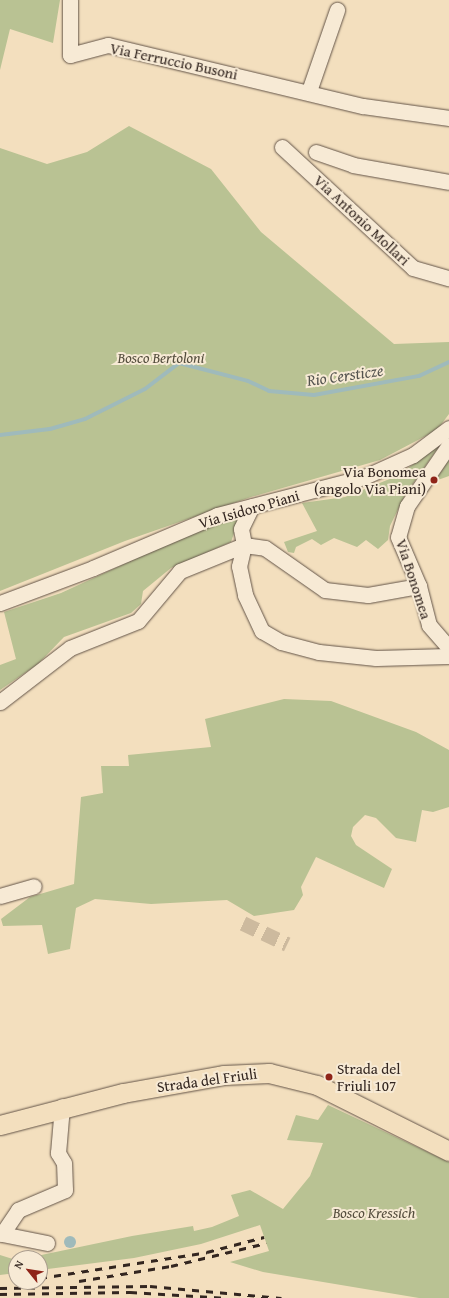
<!DOCTYPE html>
<style>
body{margin:0}
#map{position:relative;width:449px;height:1298px;overflow:hidden;background:#f3dfbe;font-family:"Gentium Book Plus",serif}
div>[style]{position:absolute}
.green>*{inset:0;background:#b9c293}
.water>*{inset:0;background:#9fbabb}
.round{border-radius:50%}
.stream>*{height:4px;margin:-2px;padding:0 2px;transform-origin:2px;border-radius:2px;background:#9fbabb}
.minor-tunnel>*{height:15px;margin-top:-7.5px;transform-origin:0;background:repeating-linear-gradient(90deg,#cdba9e 0 15px,transparent 0 23px)}
.roads{filter:drop-shadow(0 0 1px #635448) drop-shadow(0 0 1px #635448)}
.minor>*{height:15px;margin:-7.5px;padding:0 7.5px;transform-origin:7.5px;border-radius:7.5px;background:#f7ead5}
.major>*{height:19px;margin:-9.5px;padding:0 9.5px;transform-origin:9.5px;border-radius:9.5px;background:#f3dfbe}
.rail>*{height:3px;margin-top:-1.5px;transform-origin:0;background:repeating-linear-gradient(90deg,#332620 0 7px,transparent 0 14px)}
.dots>*{width:11px;height:11px;translate:-50% -50%;box-sizing:border-box;border:2px solid #f7ead5;border-radius:50%}
span{translate:-50% -50%;white-space:nowrap;text-align:center;line-height:1.15;-webkit-text-stroke:4px #f7ead5;paint-order:stroke}
.street-label{font-size:15px;color:#332620}
.park-label{font-size:15px;color:#544d3d;font-style:italic}
.poi-label{font-size:15px;color:#332620}
.right{translate:-100% -50%;text-align:right}
.left{translate:0 -50%;text-align:left}
.water-label{font-size:16px;color:#53524e;font-style:italic}
.north{position:absolute;left:8px;top:1250px;width:40px;height:40px;box-sizing:border-box;background:#f7ead5;border:1px solid #a99c8d;border-radius:50%;rotate:300deg;font-size:11px;font-weight:700;line-height:16px;text-align:center;color:#332620}
.north::after{content:'';display:block;margin:auto;width:14px;height:18px;background:#8f2418;clip-path:polygon(50% 0,100% 100%,50% 72%,0 100%)}
</style>
<div id="map">
<div class="green">
<div style="clip-path:polygon(0 0,60px 0,53px 43px,10px 29px,0 70px)"></div>
<div style="clip-path:polygon(129px 126px,211px 169px,261px 232px,394px 344px,449px 342px,449px 414px,437px 430px,380px 460px,251px 497px,125px 541px,0 591px,0 148px,47px 164px,87px 152px)"></div>
<div style="clip-path:polygon(440px 445px,405px 495px,390px 526px,388px 540px,378px 549px,366px 540px,357px 547px,334px 538px,321px 545px,312px 539px,296px 547px,294px 553px,288px 552px,284px 542px,317px 531px,302px 503px,345px 497px,397px 476px)"></div>
<div style="clip-path:polygon(449px 459px,449px 476px,435px 481px)"></div>
<div style="clip-path:polygon(240px 516px,231px 542px,171px 568px,143px 591px,141px 604px,131px 613px,64px 637px,38px 664px,0 690px,0 665px,16px 659px,4px 612px,61px 593px,198px 530px)"></div>
<div style="clip-path:polygon(284px 699px,331px 701px,416px 732px,449px 750px,449px 807px,433px 812px,422px 810px,416px 842px,396px 838px,376px 818px,365px 815px,353px 827px,351px 836px,356px 845px,392px 869px,384px 888px,316px 857px,301px 887px,303px 895px,294px 910px,254px 916px,227px 900px,151px 904px,95px 899px,76px 908px,70px 949px,48px 954px,42px 925px,3px 926px,1px 919px,30px 897px,74px 884px,81px 797px,103px 793px,101px 766px,129px 766px,128px 755px,211px 747px,205px 719px)"></div>
<div style="clip-path:polygon(328px 1105px,449px 1162px,449px 1298px,419px 1298px,263px 1272px,230px 1262px,269px 1251px,260px 1225px,201px 1244px,134px 1258px,40px 1270px,40px 1258px,27px 1258px,132px 1236px,193px 1226px,194px 1231px,212px 1227px,239px 1216px,231px 1195px,250px 1190px,283px 1209px,310px 1176px,323px 1143px,287px 1140px,296px 1115px,318px 1120px)"></div>
<div style="clip-path:polygon(0 1255px,16px 1260px,16px 1273px,0 1275px)"></div>
</div>
<div class="water">
<div class="round" style="left:64px;top:1236px;width:12px;height:12px"></div>
</div>
<div class="stream">
<div style="left:0;top:435px;width:50px;rotate:-6.8deg"></div>
<div style="left:50px;top:429px;width:36px;rotate:-16deg"></div>
<div style="left:85px;top:419px;width:67px;rotate:-26.6deg"></div>
<div style="left:145px;top:389px;width:43px;rotate:-37.4deg"></div>
<div style="left:179px;top:363px;width:71px;rotate:14.6deg"></div>
<div style="left:248px;top:381px;width:23px;rotate:25deg"></div>
<div style="left:269px;top:391px;width:45px;rotate:5.1deg"></div>
<div style="left:314px;top:395px;width:107px;rotate:-10.3deg"></div>
<div style="left:419px;top:376px;width:33px;rotate:-25deg"></div>
</div>
<div class="minor-tunnel">
<div style="left:243px;top:923px;width:49px;rotate:25.5deg"></div>
</div>
<div class="roads">
<div class="minor">
<div style="left:70px;top:0;width:55px;rotate:90deg"></div>
<div style="left:70px;top:55px;width:39px;rotate:-15deg"></div>
<div style="left:108px;top:45px;width:262px;rotate:13.5deg"></div>
<div style="left:363px;top:106px;width:87px;rotate:7.9deg"></div>
<div style="left:309px;top:91px;width:86px;rotate:-70.9deg"></div>
<div style="left:282px;top:147px;width:178px;rotate:42.7deg"></div>
<div style="left:413px;top:268px;width:37px;rotate:16deg"></div>
<div style="left:316px;top:152px;width:39px;rotate:19deg"></div>
<div style="left:353px;top:165px;width:97px;rotate:10deg"></div>
<div style="left:449px;top:445px;width:74px;rotate:124.5deg"></div>
<div style="left:407px;top:506px;width:32px;rotate:106deg"></div>
<div style="left:398px;top:537px;width:53px;rotate:66.8deg"></div>
<div style="left:419px;top:586px;width:40px;rotate:75.6deg"></div>
<div style="left:429px;top:625px;width:30px;rotate:49deg"></div>
<div style="left:252px;top:506px;width:25px;rotate:116deg"></div>
<div style="left:241px;top:529px;width:16px;rotate:79deg"></div>
<div style="left:244px;top:545px;width:22px;rotate:103deg"></div>
<div style="left:239px;top:566px;width:30px;rotate:78deg"></div>
<div style="left:245px;top:595px;width:40px;rotate:65deg"></div>
<div style="left:262px;top:631px;width:22px;rotate:30deg"></div>
<div style="left:281px;top:642px;width:39px;rotate:15deg"></div>
<div style="left:319px;top:652px;width:57px;rotate:6deg"></div>
<div style="left:376px;top:658px;width:73px;rotate:-1.6deg"></div>
<div style="left:0;top:603px;width:99px;rotate:-20.6deg"></div>
<div style="left:93px;top:568px;width:135px;rotate:-23.1deg"></div>
<div style="left:217px;top:515px;width:152px;rotate:-14.5deg"></div>
<div style="left:364px;top:477px;width:54px;rotate:-24.2deg"></div>
<div style="left:413px;top:455px;width:45px;rotate:-36.9deg"></div>
<div style="left:0;top:702px;width:88px;rotate:-37.6deg"></div>
<div style="left:70px;top:648px;width:73px;rotate:-21.7deg"></div>
<div style="left:138px;top:621px;width:65px;rotate:-50deg"></div>
<div style="left:180px;top:571px;width:69px;rotate:-22.1deg"></div>
<div style="left:244px;top:545px;width:21px;rotate:8deg"></div>
<div style="left:265px;top:548px;width:73px;rotate:35deg"></div>
<div style="left:325px;top:590px;width:43px;rotate:6.6deg"></div>
<div style="left:368px;top:595px;width:52px;rotate:-10deg"></div>
<div style="left:0;top:896px;width:35px;rotate:-16deg"></div>
<div style="left:47px;top:1243px;width:46px;rotate:-168.7deg"></div>
<div style="left:2px;top:1234px;width:29px;rotate:-56deg"></div>
<div style="left:18px;top:1210px;width:51px;rotate:-23.1deg"></div>
<div style="left:65px;top:1190px;width:27px;rotate:-92deg"></div>
<div style="left:64px;top:1163px;width:12px;rotate:-121deg"></div>
<div style="left:58px;top:1153px;width:47px;rotate:-85.1deg"></div>
</div>
<div class="major">
<div style="left:0;top:1125px;width:127px;rotate:-14.6deg"></div>
<div style="left:123px;top:1093px;width:103px;rotate:-10.1deg"></div>
<div style="left:224px;top:1075px;width:45px;rotate:-2.5deg"></div>
<div style="left:269px;top:1073px;width:49px;rotate:14deg"></div>
<div style="left:317px;top:1085px;width:148px;rotate:26.6deg"></div>
</div>
</div>
<div class="rail">
<div style="left:40px;top:1278px;width:169px;rotate:-8.8deg"></div>
<div style="left:207px;top:1252px;width:59px;rotate:-14.7deg"></div>
<div style="left:79px;top:1281px;width:93px;rotate:-9.3deg"></div>
<div style="left:171px;top:1266px;width:98px;rotate:-13.6deg"></div>
<div style="left:0;top:1288px;width:150px;rotate:-0.8deg"></div>
<div style="left:150px;top:1286px;width:132px;rotate:5.2deg"></div>
<div style="left:0;top:1294px;width:130px;rotate:-0.9deg"></div>
<div style="left:130px;top:1292px;width:98px;rotate:3.5deg"></div>
</div>
<div class="dots">
<div style="left:434px;top:480px;background:#8f2418"></div>
<div style="left:329px;top:1077px;background:#8f2418"></div>
</div>
<div class="street-label">
<span style="left:174px;top:61px;rotate:12deg">Via Ferruccio Busoni</span>
<span style="left:362px;top:220px;rotate:43deg">Via Antonio Mollari</span>
<span style="left:249px;top:509px;rotate:-16deg">Via Isidoro Piani</span>
<span style="left:414px;top:579px;rotate:72deg">Via Bonomea</span>
<span style="left:207px;top:1080px;rotate:-8deg">Strada del Friuli</span>
</div>
<div class="park-label">
<span style="left:161px;top:358px">Bosco Bertoloni</span>
<span style="left:374px;top:1213px">Bosco Kressich</span>
</div>
<div class="poi-label">
<span class="right" style="left:426px;top:480px">Via Bonomea<br>(angolo Via Piani)</span>
<span class="left" style="left:337px;top:1077px">Strada del<br>Friuli 107</span>
</div>
<div class="water-label">
<span style="left:345px;top:375px;rotate:-8deg">Rio Cersticze</span>
</div>
<div class="north">N</div>
</div>
